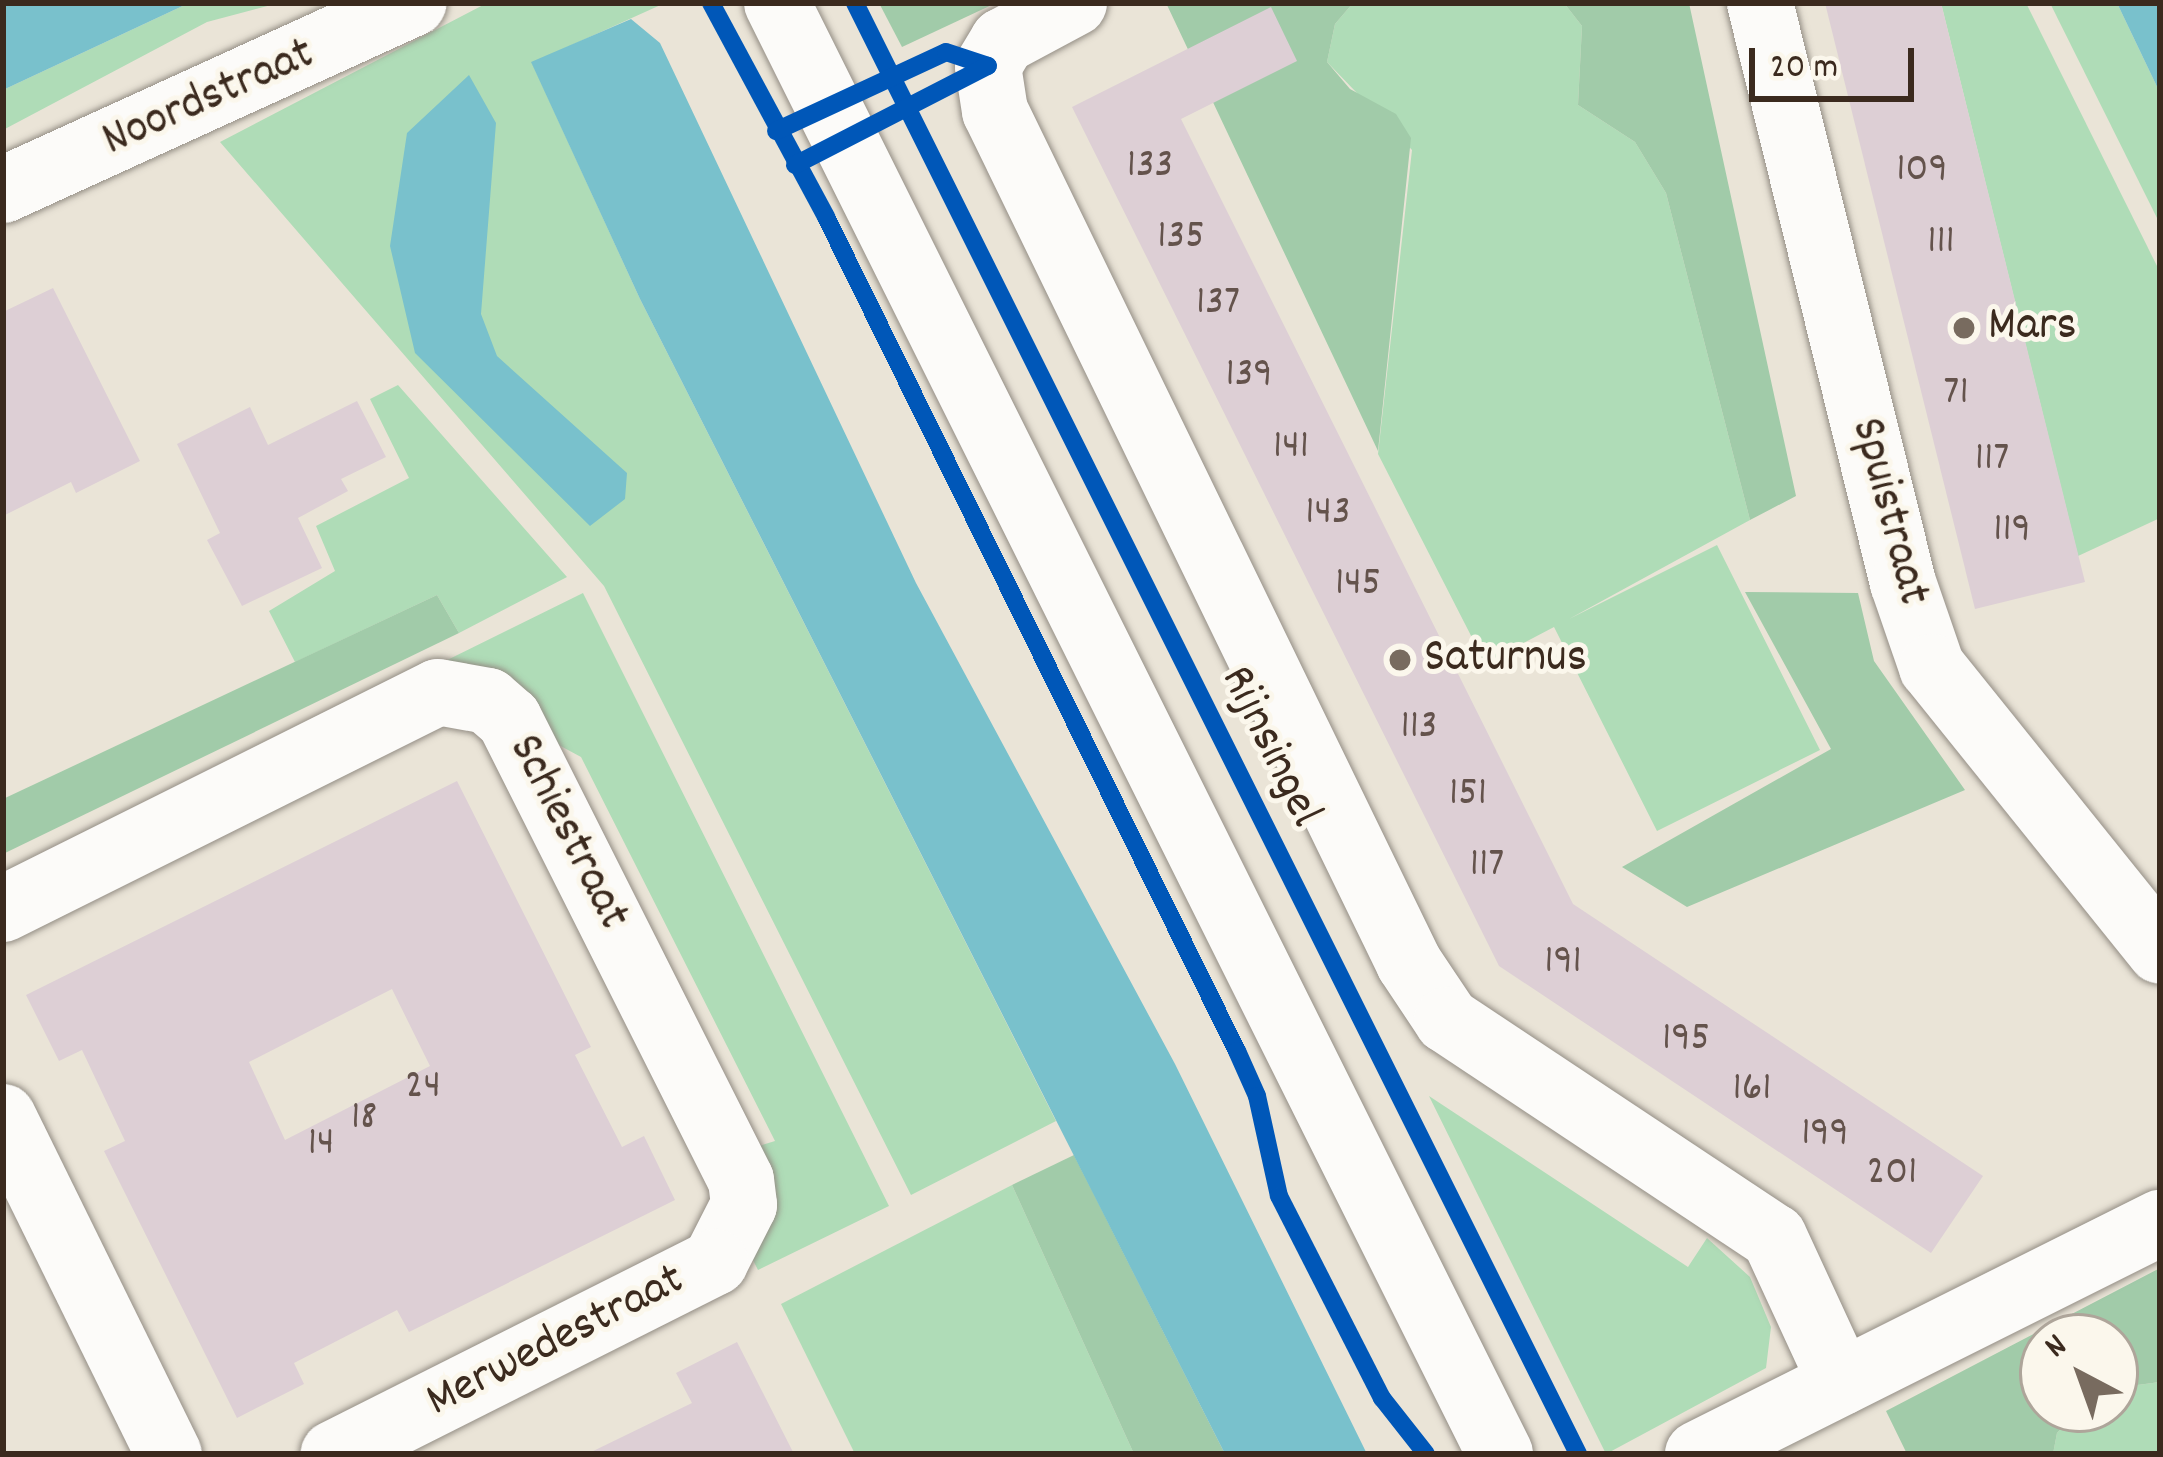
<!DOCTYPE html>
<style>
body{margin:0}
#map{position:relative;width:2163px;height:1457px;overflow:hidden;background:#eae4d7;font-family:Dekko,sans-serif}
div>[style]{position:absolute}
.green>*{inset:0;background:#afdcb7}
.forest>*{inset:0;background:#a1cba9}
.water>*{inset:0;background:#79c1cc}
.building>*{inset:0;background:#ddcfd5}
.roads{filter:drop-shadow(0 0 3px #948e85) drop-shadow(0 0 3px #948e85)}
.minor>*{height:66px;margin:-33px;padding:0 33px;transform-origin:33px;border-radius:33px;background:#fcfbf9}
.cycleway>*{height:18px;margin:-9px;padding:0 9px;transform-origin:9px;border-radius:9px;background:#0057b8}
.dots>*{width:33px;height:33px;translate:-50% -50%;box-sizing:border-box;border:6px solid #fbf7ec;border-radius:50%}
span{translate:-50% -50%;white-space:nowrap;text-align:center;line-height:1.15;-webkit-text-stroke:10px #fbf7ec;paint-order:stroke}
.number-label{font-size:42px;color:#64534c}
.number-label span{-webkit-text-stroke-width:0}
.street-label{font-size:48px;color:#3b2a1e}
.poi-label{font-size:48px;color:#3b2a1e}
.left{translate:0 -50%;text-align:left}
.frame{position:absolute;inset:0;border:6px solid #3b2a1e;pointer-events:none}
.north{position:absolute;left:2019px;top:1313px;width:120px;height:120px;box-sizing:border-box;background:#fbf7ec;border:3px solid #aea59a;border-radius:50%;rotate:319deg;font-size:33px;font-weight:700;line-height:48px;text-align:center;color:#3b2a1e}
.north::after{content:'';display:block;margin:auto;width:42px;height:54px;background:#786b5f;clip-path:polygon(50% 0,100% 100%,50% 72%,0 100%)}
.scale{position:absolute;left:1749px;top:48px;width:165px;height:54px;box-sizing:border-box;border:6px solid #3b2a1e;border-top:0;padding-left:15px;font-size:36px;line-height:42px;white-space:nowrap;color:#3b2a1e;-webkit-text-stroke:9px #fbf7ec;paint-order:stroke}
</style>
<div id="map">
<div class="green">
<div style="clip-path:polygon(189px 3px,279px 3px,207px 22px,3px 130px,3px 90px)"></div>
<div style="clip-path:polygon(487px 3px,665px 3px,532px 63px,640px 299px,1056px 1121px,911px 1195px,604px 586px,220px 142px)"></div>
<div style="clip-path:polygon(1353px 3px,1564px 3px,1582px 26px,1578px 105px,1635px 142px,1666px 193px,1750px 520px,1569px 619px,1717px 545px,1820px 750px,1657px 831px,1554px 627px,1485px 663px,1378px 454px,1412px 150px,1327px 62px,1335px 24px)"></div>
<div style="clip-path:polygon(1941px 3px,2026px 3px,2160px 272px,2160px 518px,2078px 556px)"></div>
<div style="clip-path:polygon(2050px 3px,2117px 3px,2160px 93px,2160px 224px)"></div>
<div style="clip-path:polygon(398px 385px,567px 577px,459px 633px,437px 595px,295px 662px,269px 611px,335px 571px,316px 526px,409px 478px,370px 399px)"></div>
<div style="clip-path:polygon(583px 593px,889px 1206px,758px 1270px,751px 1256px,756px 1147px,775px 1141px,581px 757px,423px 672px)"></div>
<div style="clip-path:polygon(1429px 1096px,1688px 1267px,1707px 1238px,1750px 1277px,1771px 1327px,1766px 1368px,1606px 1454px)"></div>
<div style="clip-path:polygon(1012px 1185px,1134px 1454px,855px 1454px,781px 1304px)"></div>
<div style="clip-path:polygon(2160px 1382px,2160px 1454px,2053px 1454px,2057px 1433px,2079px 1409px,2115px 1409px,2115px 1388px)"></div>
</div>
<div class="forest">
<div style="clip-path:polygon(879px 3px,996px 3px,902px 47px)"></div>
<div style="clip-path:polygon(1353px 3px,1335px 24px,1327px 62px,1350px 89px,1396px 114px,1411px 138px,1378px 451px,1167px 5px)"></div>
<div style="clip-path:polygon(1564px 3px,1689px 3px,1796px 496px,1750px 520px,1666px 193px,1635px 142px,1578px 105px,1582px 26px)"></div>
<div style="clip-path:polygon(1745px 592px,1858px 593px,1874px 661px,1965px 790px,1687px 907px,1622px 867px,1831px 749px)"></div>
<div style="clip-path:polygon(437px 595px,459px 633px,3px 854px,3px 799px)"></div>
<div style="clip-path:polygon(1074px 1155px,1225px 1454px,1134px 1454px,1012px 1185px)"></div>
<div style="clip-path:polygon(2160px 1268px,2160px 1382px,2115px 1388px,2115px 1337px,2043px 1337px,2043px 1409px,2079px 1409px,2057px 1433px,2053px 1454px,1907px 1454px,1886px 1411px)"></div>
</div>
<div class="water">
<div style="clip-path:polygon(3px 3px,189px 3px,3px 90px)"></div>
<div style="clip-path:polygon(2117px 3px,2160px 3px,2160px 93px)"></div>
<div style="clip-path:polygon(631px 19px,660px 43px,916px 583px,1175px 1064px,1367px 1454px,1225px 1454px,640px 299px,531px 62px)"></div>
<div style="clip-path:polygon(469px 75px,496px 123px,481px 314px,497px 356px,627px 473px,625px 499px,590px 526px,415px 353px,390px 246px,407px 133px)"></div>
</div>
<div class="building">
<div style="clip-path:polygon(1825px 3px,1941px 3px,2085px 582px,1975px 609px)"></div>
<div style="clip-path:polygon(1271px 7px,1297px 61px,1181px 119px,1573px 904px,1983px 1176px,1931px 1253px,1499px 966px,1072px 107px)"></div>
<div style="clip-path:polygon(53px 288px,140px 461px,76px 493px,71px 482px,3px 516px,3px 312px)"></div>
<div style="clip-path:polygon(357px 401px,386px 457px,341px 479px,348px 491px,298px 518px,322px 568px,242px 606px,207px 540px,220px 533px,177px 444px,250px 407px,268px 445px)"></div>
<div style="clip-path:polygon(evenodd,457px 781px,591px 1047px,575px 1055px,622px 1147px,644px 1136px,675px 1200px,409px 1332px,397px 1310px,294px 1363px,304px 1384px,237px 1418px,104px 1151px,125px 1141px,82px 1050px,59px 1061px,26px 995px,457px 781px,392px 989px,430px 1066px,285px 1140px,249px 1062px,392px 989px)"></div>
<div style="clip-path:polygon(737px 1342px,794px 1454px,587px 1454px,692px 1403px,676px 1373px)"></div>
</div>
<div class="roads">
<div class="minor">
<div style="left:777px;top:3px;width:1621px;rotate:63.51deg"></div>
<div style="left:1074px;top:3px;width:81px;rotate:151.8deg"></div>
<div style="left:1003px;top:41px;width:29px;rotate:121deg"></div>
<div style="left:988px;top:66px;width:46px;rotate:81.2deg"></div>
<div style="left:995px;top:111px;width:947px;rotate:64.08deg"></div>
<div style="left:1409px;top:963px;width:69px;rotate:56.3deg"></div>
<div style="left:1447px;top:1020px;width:392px;rotate:33.6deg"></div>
<div style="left:1774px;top:1237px;width:160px;rotate:65.2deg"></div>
<div style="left:1760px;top:3px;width:597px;rotate:76.15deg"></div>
<div style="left:1903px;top:583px;width:89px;rotate:71deg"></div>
<div style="left:1932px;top:667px;width:364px;rotate:51.2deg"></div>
<div style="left:3px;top:190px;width:451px;rotate:-24.5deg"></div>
<div style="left:3px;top:909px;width:486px;rotate:-26.5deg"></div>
<div style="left:438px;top:692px;width:51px;rotate:10.2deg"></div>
<div style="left:488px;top:701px;width:28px;rotate:41deg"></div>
<div style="left:509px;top:719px;width:516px;rotate:63.29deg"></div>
<div style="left:741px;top:1180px;width:25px;rotate:83deg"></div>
<div style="left:744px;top:1205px;width:64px;rotate:117deg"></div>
<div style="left:715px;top:1262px;width:427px;rotate:153.3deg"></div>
<div style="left:3px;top:1117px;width:376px;rotate:63.8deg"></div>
<div style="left:1698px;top:1454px;width:517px;rotate:-26.57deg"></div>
</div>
</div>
<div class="cycleway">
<div style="left:711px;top:3px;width:243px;rotate:61.7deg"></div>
<div style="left:826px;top:217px;width:930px;rotate:63.77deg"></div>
<div style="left:1237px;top:1051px;width:49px;rotate:66deg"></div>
<div style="left:1257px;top:1096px;width:102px;rotate:77.6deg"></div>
<div style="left:1279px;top:1196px;width:227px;rotate:63deg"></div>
<div style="left:1382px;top:1398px;width:71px;rotate:51.8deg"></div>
<div style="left:855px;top:3px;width:1621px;rotate:63.51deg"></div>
<div style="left:776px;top:131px;width:187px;rotate:-24.9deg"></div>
<div style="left:946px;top:52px;width:44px;rotate:18.4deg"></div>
<div style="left:795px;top:165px;width:217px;rotate:-27.2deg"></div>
</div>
<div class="dots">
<div style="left:1964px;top:328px;background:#786b5f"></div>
<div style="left:1400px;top:660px;background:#786b5f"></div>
</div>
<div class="number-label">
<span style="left:1150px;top:167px">133</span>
<span style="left:1922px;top:171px">109</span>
<span style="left:1181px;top:238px">135</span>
<span style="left:1941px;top:243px">111</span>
<span style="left:1218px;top:304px">137</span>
<span style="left:1249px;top:376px">139</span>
<span style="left:1956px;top:394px">71</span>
<span style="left:1291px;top:448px">141</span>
<span style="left:1992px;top:460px">117</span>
<span style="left:1328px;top:514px">143</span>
<span style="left:2012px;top:531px">119</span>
<span style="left:1358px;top:585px">145</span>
<span style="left:1419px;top:728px">113</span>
<span style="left:1468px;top:795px">151</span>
<span style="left:1487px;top:866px">117</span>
<span style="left:1563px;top:963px">191</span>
<span style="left:1686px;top:1040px">195</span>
<span style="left:423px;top:1088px">24</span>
<span style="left:1752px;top:1090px">161</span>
<span style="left:364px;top:1119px">18</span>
<span style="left:1825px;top:1135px">199</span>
<span style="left:321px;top:1145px">14</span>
<span style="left:1892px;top:1174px">201</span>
</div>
<div class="street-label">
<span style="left:209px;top:99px;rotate:-24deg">Noordstraat</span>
<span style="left:1888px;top:512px;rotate:75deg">Spuistraat</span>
<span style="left:1269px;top:747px;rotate:64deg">Rijnsingel</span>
<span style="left:567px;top:833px;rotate:63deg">Schiestraat</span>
<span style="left:556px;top:1342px;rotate:-27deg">Merwedestraat</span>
</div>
<div class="poi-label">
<span class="left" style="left:1988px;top:328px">Mars</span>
<span class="left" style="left:1424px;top:660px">Saturnus</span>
</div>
<div class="frame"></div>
<div class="north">N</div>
<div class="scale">20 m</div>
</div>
